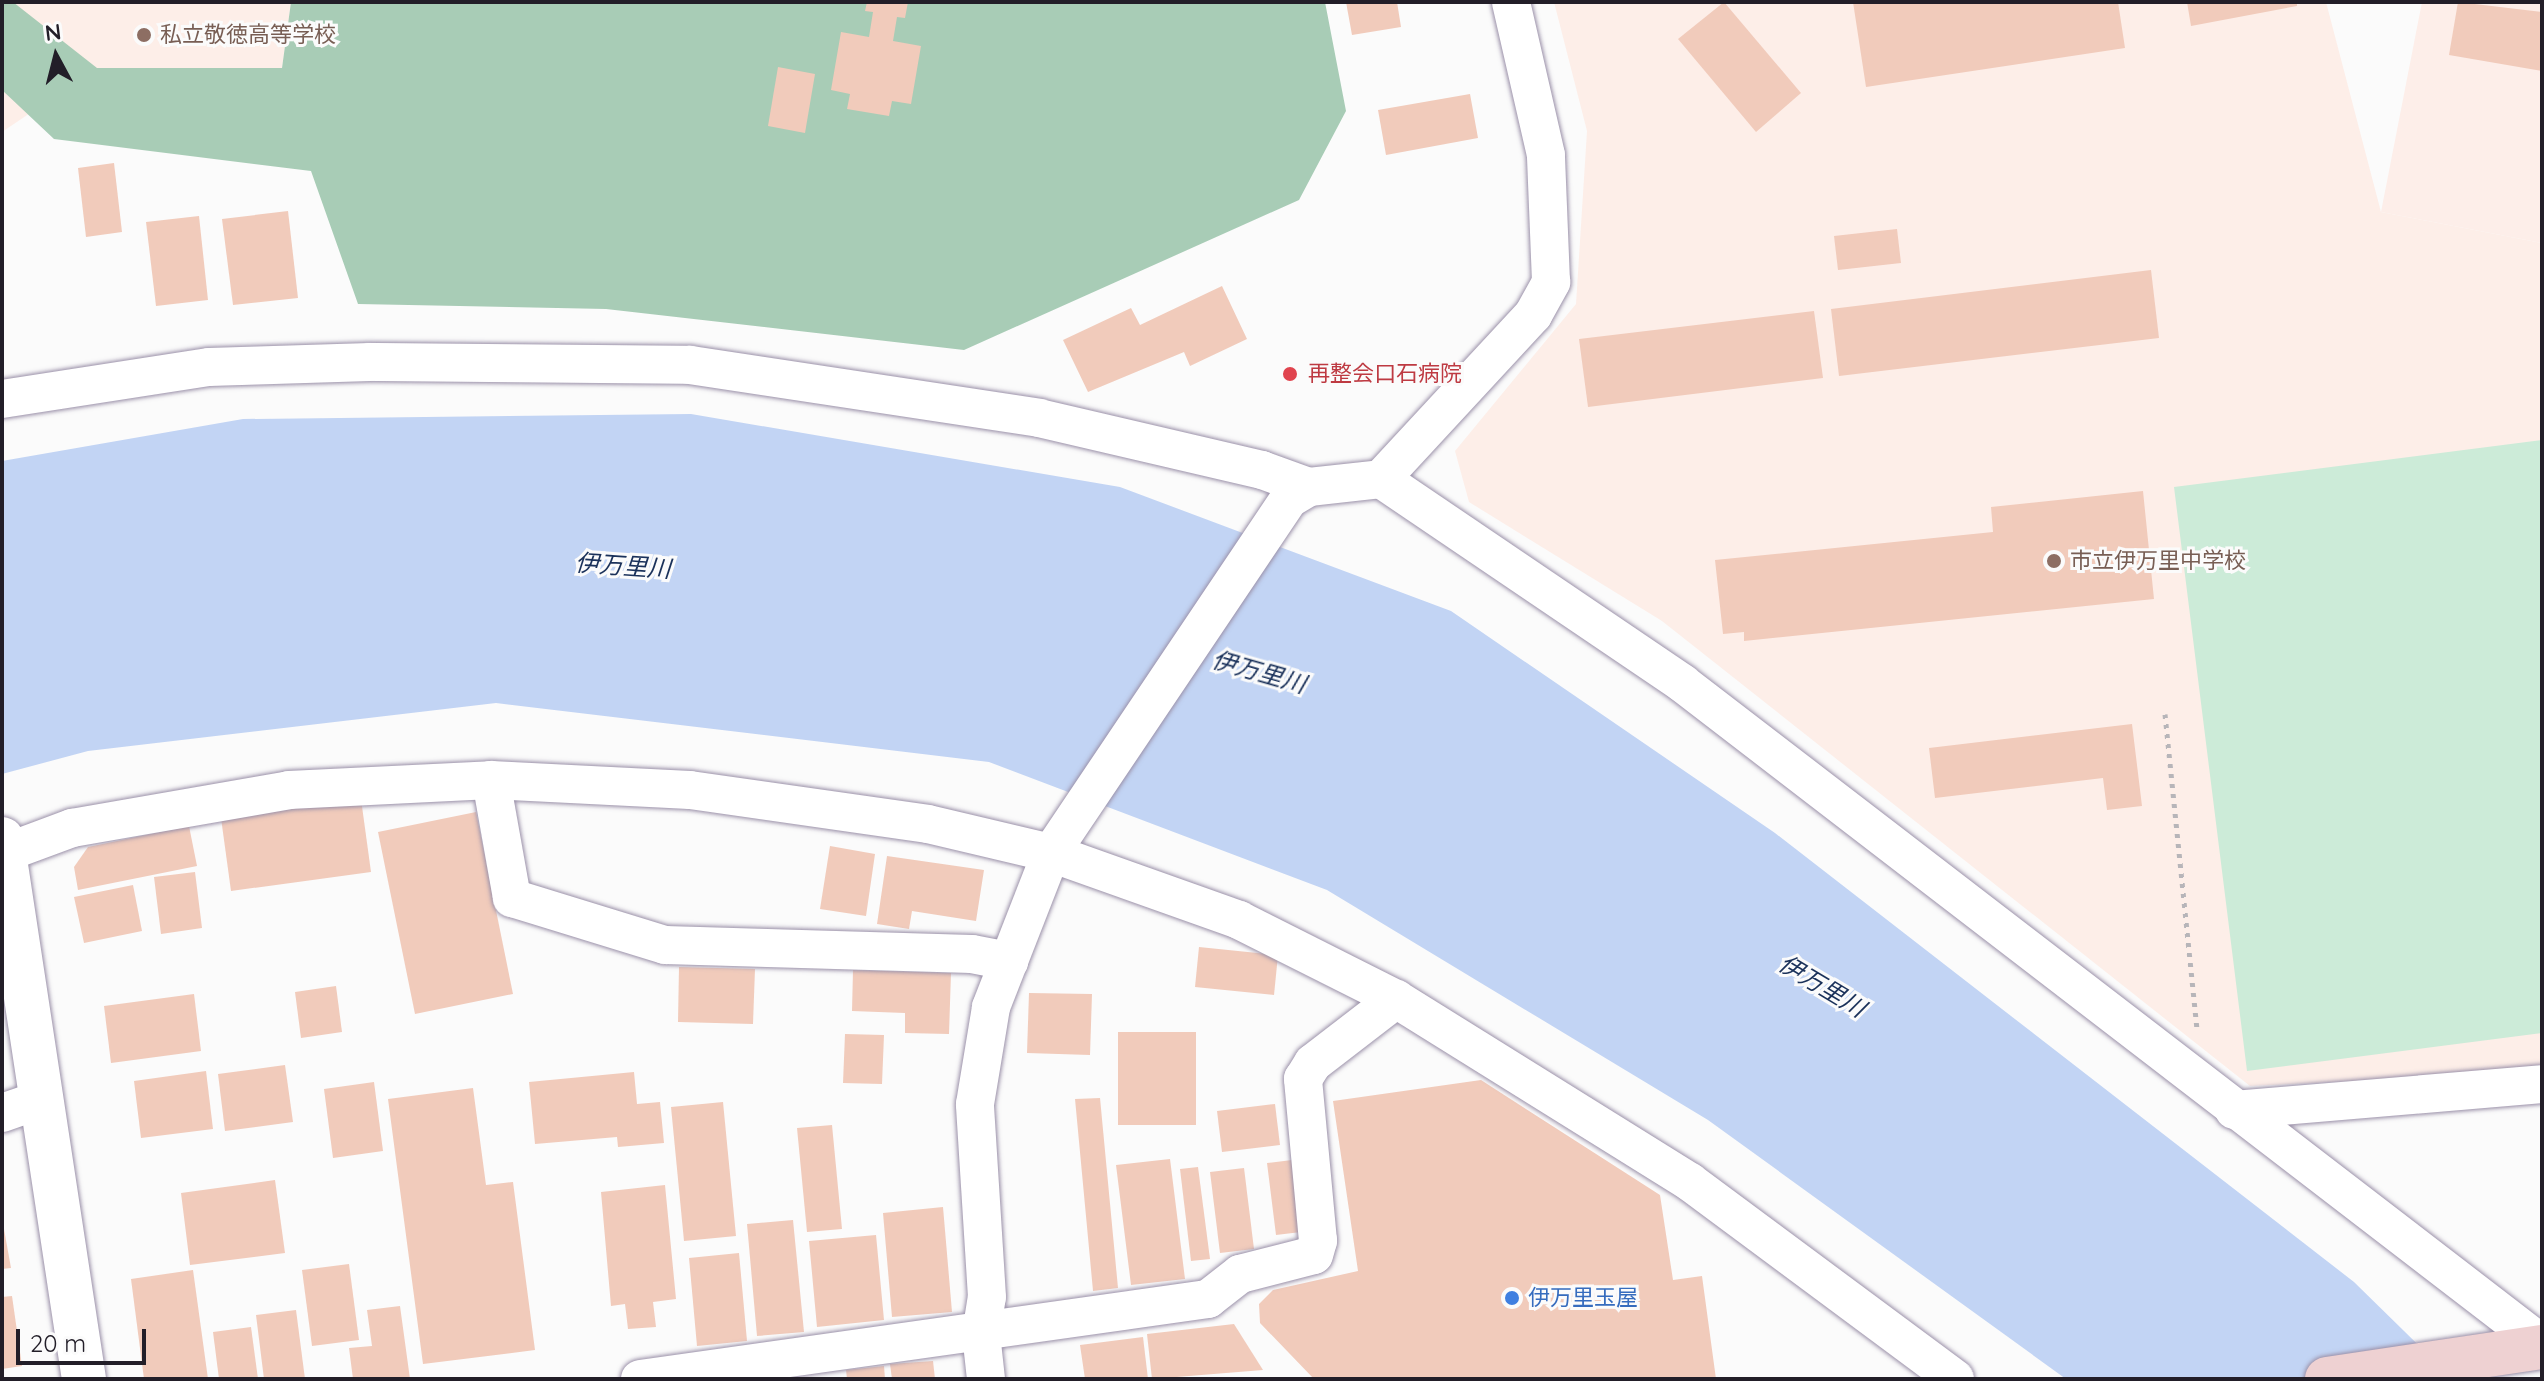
<!DOCTYPE html>
<meta charset="utf-8">
<style>
body{margin:0}
#map{position:relative;width:2544px;height:1381px;overflow:hidden;background:#fbfbfb;font-family:Quicksand,"Noto Sans JP",sans-serif}
div>[style]{position:absolute}
.commercial>*{inset:0;background:#fdeee9}
.education>*{inset:0;background:#fdeee8}
.green>*{inset:0;background:#ccebd8}
.forest>*{inset:0;background:#a8ccb6}
.water>*{inset:0;background:#c2d4f4}
.building>*{inset:0;background:#f1cbbb}
.path>*{height:5px;margin-top:-2.5px;transform-origin:0;background:repeating-linear-gradient(90deg,#b7b5b9 0 4px,transparent 0 10px)}
.roads{filter:drop-shadow(0 0 2px #9b91a9) drop-shadow(0 0 2px #9b91a9)}
.minor>*{height:38px;margin:-19px;padding:0 19px;transform-origin:19px;border-radius:19px;background:#fff}
.tertiary>*{height:44px;margin:-22px;padding:0 22px;transform-origin:22px;border-radius:22px;background:#fff}
.secondary>*{height:44px;margin:-22px;padding:0 22px;transform-origin:22px;border-radius:22px;background:#eed1d2}
.dots>*{width:22px;height:22px;translate:-50% -50%;box-sizing:border-box;border:4px solid #fbfbfb;border-radius:50%}
span{translate:-50% -50%;white-space:nowrap;text-align:center;line-height:1.15;-webkit-text-stroke:6px #fbfbfb;paint-order:stroke}
.education-label{font-size:22px;color:#785e54}
.left{translate:0 -50%;text-align:left}
.health-label{font-size:22px;color:#be3a42}
.shop-label{font-size:22px;color:#366cbe}
.water-label{font-size:24px;color:#1a315a;font-style:italic}
.frame{position:absolute;inset:0;border:4px solid #221e28;pointer-events:none}
.north{position:absolute;left:16px;top:16px;width:80px;height:80px;-webkit-text-stroke:6px #fbfbfb;paint-order:stroke;rotate:353deg;font-size:22px;font-weight:700;line-height:32px;text-align:center;color:#221e28}
.north::after{content:'';display:block;margin:auto;width:28px;height:36px;background:#221e28;clip-path:polygon(50% 0,100% 100%,50% 72%,0 100%)}
.scale{position:absolute;left:16px;top:1329px;width:130px;height:36px;box-sizing:border-box;border:4px solid #221e28;border-top:0;padding-left:10px;font-size:24px;line-height:28px;white-space:nowrap;color:#221e28;-webkit-text-stroke:6px #fbfbfb;paint-order:stroke}
</style>
<div id="map">
<div class="commercial">
<div style="clip-path:polygon(2422px 2px,2542px 2px,2542px 243px,2381px 212px)"></div>
</div>
<div class="education">
<div style="clip-path:polygon(2px 2px,291px 2px,282px 68px,97px 68px,2px 132px)"></div>
<div style="clip-path:polygon(1554px 2px,2326px 2px,2381px 212px,2542px 243px,2542px 1072px,2250px 1086px,1662px 621px,1469px 502px,1455px 451px,1576px 304px,1587px 131px)"></div>
</div>
<div class="green">
<div style="clip-path:polygon(2542px 440px,2542px 1033px,2247px 1071px,2174px 487px)"></div>
</div>
<div class="forest">
<div style="clip-path:polygon(2px 2px,13px 2px,97px 68px,282px 68px,291px 2px,1325px 2px,1346px 111px,1299px 200px,964px 350px,606px 309px,358px 304px,311px 171px,54px 139px,2px 90px)"></div>
</div>
<div class="water">
<div style="clip-path:polygon(691px 414px,1120px 487px,1451px 611px,1775px 833px,2354px 1282px,2453px 1379px,2066px 1379px,1708px 1120px,1327px 890px,989px 762px,496px 703px,88px 751px,2px 774px,2px 461px,243px 419px)"></div>
</div>
<div class="building">
<div style="clip-path:polygon(867px 2px,908px 2px,905px 18px,897px 17px,893px 41px,921px 46px,911px 104px,892px 101px,889px 116px,847px 109px,850px 94px,831px 90px,841px 32px,869px 37px,873px 12px,865px 11px)"></div>
<div style="clip-path:polygon(1346px 2px,1397px 2px,1401px 27px,1352px 35px)"></div>
<div style="clip-path:polygon(1724px 2px,1801px 93px,1756px 132px,1678px 39px)"></div>
<div style="clip-path:polygon(1853px 2px,2118px 2px,2125px 48px,1866px 87px)"></div>
<div style="clip-path:polygon(2187px 2px,2297px 2px,2297px 6px,2191px 26px)"></div>
<div style="clip-path:polygon(2458px 2px,2542px 12px,2542px 71px,2449px 55px)"></div>
<div style="clip-path:polygon(778px 67px,815px 74px,805px 133px,768px 126px)"></div>
<div style="clip-path:polygon(1470px 94px,1478px 138px,1386px 155px,1378px 110px)"></div>
<div style="clip-path:polygon(114px 163px,122px 232px,86px 237px,78px 168px)"></div>
<div style="clip-path:polygon(288px 211px,298px 298px,233px 305px,222px 219px)"></div>
<div style="clip-path:polygon(199px 216px,208px 300px,156px 306px,146px 222px)"></div>
<div style="clip-path:polygon(1897px 229px,1901px 263px,1838px 270px,1834px 236px)"></div>
<div style="clip-path:polygon(2151px 270px,2159px 338px,1839px 376px,1831px 309px)"></div>
<div style="clip-path:polygon(1222px 286px,1247px 339px,1190px 366px,1184px 352px,1088px 392px,1063px 340px,1131px 308px,1140px 325px)"></div>
<div style="clip-path:polygon(1814px 311px,1823px 378px,1588px 407px,1579px 339px)"></div>
<div style="clip-path:polygon(2143px 491px,2154px 599px,1744px 641px,1744px 632px,1723px 634px,1715px 560px,1993px 532px,1991px 507px)"></div>
<div style="clip-path:polygon(2132px 724px,2142px 806px,2107px 810px,2103px 778px,1935px 798px,1929px 748px)"></div>
<div style="clip-path:polygon(361px 799px,371px 872px,231px 891px,221px 818px)"></div>
<div style="clip-path:polygon(476px 812px,513px 994px,415px 1014px,378px 832px)"></div>
<div style="clip-path:polygon(189px 826px,197px 866px,78px 890px,74px 867px,88px 847px)"></div>
<div style="clip-path:polygon(830px 846px,875px 854px,866px 916px,820px 909px)"></div>
<div style="clip-path:polygon(887px 856px,984px 870px,976px 921px,912px 911px,909px 929px,877px 924px)"></div>
<div style="clip-path:polygon(195px 872px,202px 928px,161px 934px,154px 877px)"></div>
<div style="clip-path:polygon(133px 885px,142px 931px,84px 943px,74px 897px)"></div>
<div style="clip-path:polygon(1199px 947px,1278px 955px,1274px 995px,1195px 987px)"></div>
<div style="clip-path:polygon(679px 967px,755px 969px,753px 1024px,678px 1022px)"></div>
<div style="clip-path:polygon(853px 970px,951px 973px,949px 1034px,905px 1033px,905px 1013px,852px 1011px)"></div>
<div style="clip-path:polygon(336px 986px,342px 1032px,301px 1038px,295px 992px)"></div>
<div style="clip-path:polygon(1029px 993px,1092px 994px,1090px 1055px,1027px 1053px)"></div>
<div style="clip-path:polygon(194px 994px,201px 1051px,111px 1063px,104px 1006px)"></div>
<div style="clip-path:polygon(1118px 1032px,1196px 1032px,1196px 1125px,1118px 1125px)"></div>
<div style="clip-path:polygon(845px 1034px,884px 1035px,882px 1084px,843px 1083px)"></div>
<div style="clip-path:polygon(285px 1065px,293px 1122px,225px 1131px,218px 1074px)"></div>
<div style="clip-path:polygon(206px 1071px,213px 1129px,141px 1138px,134px 1081px)"></div>
<div style="clip-path:polygon(634px 1072px,637px 1104px,660px 1102px,664px 1143px,618px 1147px,617px 1137px,535px 1144px,529px 1082px)"></div>
<div style="clip-path:polygon(1481px 1080px,1660px 1195px,1673px 1280px,1702px 1276px,1716px 1379px,1314px 1379px,1260px 1323px,1259px 1304px,1273px 1290px,1358px 1271px,1333px 1101px)"></div>
<div style="clip-path:polygon(374px 1082px,383px 1151px,333px 1158px,324px 1089px)"></div>
<div style="clip-path:polygon(473px 1088px,486px 1185px,513px 1182px,535px 1350px,423px 1364px,388px 1099px)"></div>
<div style="clip-path:polygon(1100px 1098px,1118px 1288px,1093px 1291px,1075px 1099px)"></div>
<div style="clip-path:polygon(723px 1102px,736px 1236px,684px 1241px,671px 1107px)"></div>
<div style="clip-path:polygon(1275px 1104px,1280px 1145px,1222px 1152px,1217px 1111px)"></div>
<div style="clip-path:polygon(832px 1125px,842px 1229px,807px 1232px,797px 1128px)"></div>
<div style="clip-path:polygon(1170px 1159px,1185px 1279px,1131px 1285px,1116px 1165px)"></div>
<div style="clip-path:polygon(1292px 1160px,1301px 1232px,1276px 1235px,1267px 1163px)"></div>
<div style="clip-path:polygon(1198px 1167px,1210px 1259px,1191px 1261px,1180px 1169px)"></div>
<div style="clip-path:polygon(1244px 1168px,1254px 1249px,1220px 1253px,1210px 1172px)"></div>
<div style="clip-path:polygon(275px 1180px,285px 1253px,190px 1265px,181px 1193px)"></div>
<div style="clip-path:polygon(665px 1185px,676px 1299px,653px 1302px,656px 1327px,628px 1329px,625px 1304px,611px 1306px,601px 1192px)"></div>
<div style="clip-path:polygon(943px 1207px,952px 1312px,892px 1317px,883px 1213px)"></div>
<div style="clip-path:polygon(2px 1218px,11px 1268px,2px 1269px)"></div>
<div style="clip-path:polygon(793px 1220px,804px 1332px,757px 1336px,747px 1224px)"></div>
<div style="clip-path:polygon(876px 1235px,884px 1320px,817px 1327px,809px 1241px)"></div>
<div style="clip-path:polygon(739px 1253px,747px 1341px,697px 1346px,689px 1258px)"></div>
<div style="clip-path:polygon(349px 1264px,359px 1340px,312px 1346px,302px 1270px)"></div>
<div style="clip-path:polygon(193px 1270px,208px 1379px,144px 1379px,131px 1279px)"></div>
<div style="clip-path:polygon(12px 1296px,22px 1366px,2px 1369px,2px 1297px)"></div>
<div style="clip-path:polygon(400px 1306px,410px 1379px,353px 1379px,349px 1348px,372px 1346px,367px 1310px)"></div>
<div style="clip-path:polygon(296px 1310px,305px 1379px,264px 1379px,256px 1315px)"></div>
<div style="clip-path:polygon(1234px 1324px,1263px 1370px,1152px 1379px,1147px 1334px)"></div>
<div style="clip-path:polygon(251px 1327px,258px 1379px,219px 1379px,213px 1332px)"></div>
<div style="clip-path:polygon(1143px 1337px,1148px 1379px,1085px 1379px,1080px 1345px)"></div>
<div style="clip-path:polygon(933px 1361px,935px 1379px,892px 1379px,890px 1364px)"></div>
<div style="clip-path:polygon(884px 1366px,885px 1379px,847px 1379px,846px 1370px)"></div>
</div>
<div class="path">
<div style="left:2165px;top:714px;width:316px;rotate:84.2deg"></div>
</div>
<div class="roads">
<div class="minor">
<div style="left:2px;top:399px;width:209px;rotate:-8.8deg"></div>
<div style="left:209px;top:367px;width:161px;rotate:-1.8deg"></div>
<div style="left:370px;top:362px;width:320px;rotate:0.5deg"></div>
<div style="left:690px;top:365px;width:353px;rotate:8.6deg"></div>
<div style="left:1039px;top:418px;width:229px;rotate:13.1deg"></div>
<div style="left:1262px;top:470px;width:50px;rotate:19.9deg"></div>
<div style="left:1381px;top:479px;width:364px;rotate:34.1deg"></div>
<div style="left:1682px;top:683px;width:1085px;rotate:37.55deg"></div>
<div style="left:491px;top:780px;width:120px;rotate:79.9deg"></div>
<div style="left:512px;top:898px;width:160px;rotate:17.1deg"></div>
<div style="left:665px;top:945px;width:307px;rotate:1.7deg"></div>
<div style="left:972px;top:954px;width:38px;rotate:11deg"></div>
<div style="left:2px;top:854px;width:75px;rotate:-20.4deg"></div>
<div style="left:72px;top:828px;width:220px;rotate:-9.9deg"></div>
<div style="left:289px;top:790px;width:202px;rotate:-2.8deg"></div>
<div style="left:491px;top:780px;width:199px;rotate:2.9deg"></div>
<div style="left:690px;top:790px;width:240px;rotate:8.1deg"></div>
<div style="left:928px;top:824px;width:126px;rotate:13.3deg"></div>
<div style="left:1051px;top:853px;width:200px;rotate:19.6deg"></div>
<div style="left:1239px;top:920px;width:176px;rotate:26.7deg"></div>
<div style="left:1396px;top:999px;width:346px;rotate:31.9deg"></div>
<div style="left:1690px;top:1182px;width:330px;rotate:36.6deg"></div>
<div style="left:2234px;top:1110px;width:309px;rotate:-4.8deg"></div>
<div style="left:2px;top:1113px;width:42px;rotate:-19.3deg"></div>
<div style="left:640px;top:1379px;width:574px;rotate:-8.02deg"></div>
<div style="left:1208px;top:1299px;width:41px;rotate:-38deg"></div>
<div style="left:1240px;top:1274px;width:76px;rotate:-14.4deg"></div>
<div style="left:1314px;top:1255px;width:15px;rotate:-74deg"></div>
<div style="left:1318px;top:1241px;width:163px;rotate:-95.3deg"></div>
<div style="left:1303px;top:1079px;width:19px;rotate:-58deg"></div>
<div style="left:1313px;top:1063px;width:105px;rotate:-37.6deg"></div>
<div style="left:986px;top:1379px;width:45px;rotate:-96.3deg"></div>
<div style="left:981px;top:1334px;width:37px;rotate:-81deg"></div>
<div style="left:987px;top:1297px;width:193px;rotate:-93.6deg"></div>
<div style="left:975px;top:1104px;width:98px;rotate:-80.6deg"></div>
<div style="left:991px;top:1007px;width:165px;rotate:-68.7deg"></div>
<div style="left:1051px;top:853px;width:427px;rotate:-56.1deg"></div>
<div style="left:1289px;top:499px;width:23px;rotate:-31deg"></div>
<div style="left:1309px;top:487px;width:72px;rotate:-6.3deg"></div>
<div style="left:1381px;top:479px;width:224px;rotate:-47.2deg"></div>
<div style="left:1533px;top:315px;width:38px;rotate:-61deg"></div>
<div style="left:1551px;top:282px;width:127px;rotate:-92.3deg"></div>
<div style="left:1546px;top:155px;width:157px;rotate:-102.9deg"></div>
</div>
<div class="tertiary">
<div style="left:2px;top:839px;width:546px;rotate:81.37deg"></div>
</div>
<div class="secondary">
<div style="left:2327px;top:1379px;width:217px;rotate:-8.5deg"></div>
</div>
</div>
<div class="dots">
<div style="left:144px;top:35px;background:#8d6e63"></div>
<div style="left:1290px;top:374px;background:#e0444e"></div>
<div style="left:2054px;top:561px;background:#8d6e63"></div>
<div style="left:1512px;top:1298px;background:#3f7fe0"></div>
</div>
<div class="education-label">
<span class="left" style="left:160px;top:35px">私立敬徳高等学校</span>
<span class="left" style="left:2070px;top:561px">市立伊万里中学校</span>
</div>
<div class="health-label">
<span class="left" style="left:1308px;top:374px">再整会口石病院</span>
</div>
<div class="shop-label">
<span class="left" style="left:1528px;top:1298px">伊万里玉屋</span>
</div>
<div class="water-label">
<span style="left:623px;top:566px;rotate:4deg">伊万里川</span>
<span style="left:1259px;top:672px;rotate:16deg">伊万里川</span>
<span style="left:1822px;top:986px;rotate:31deg">伊万里川</span>
</div>
<div class="frame"></div>
<div class="north">N</div>
<div class="scale">20 m</div>
</div>
